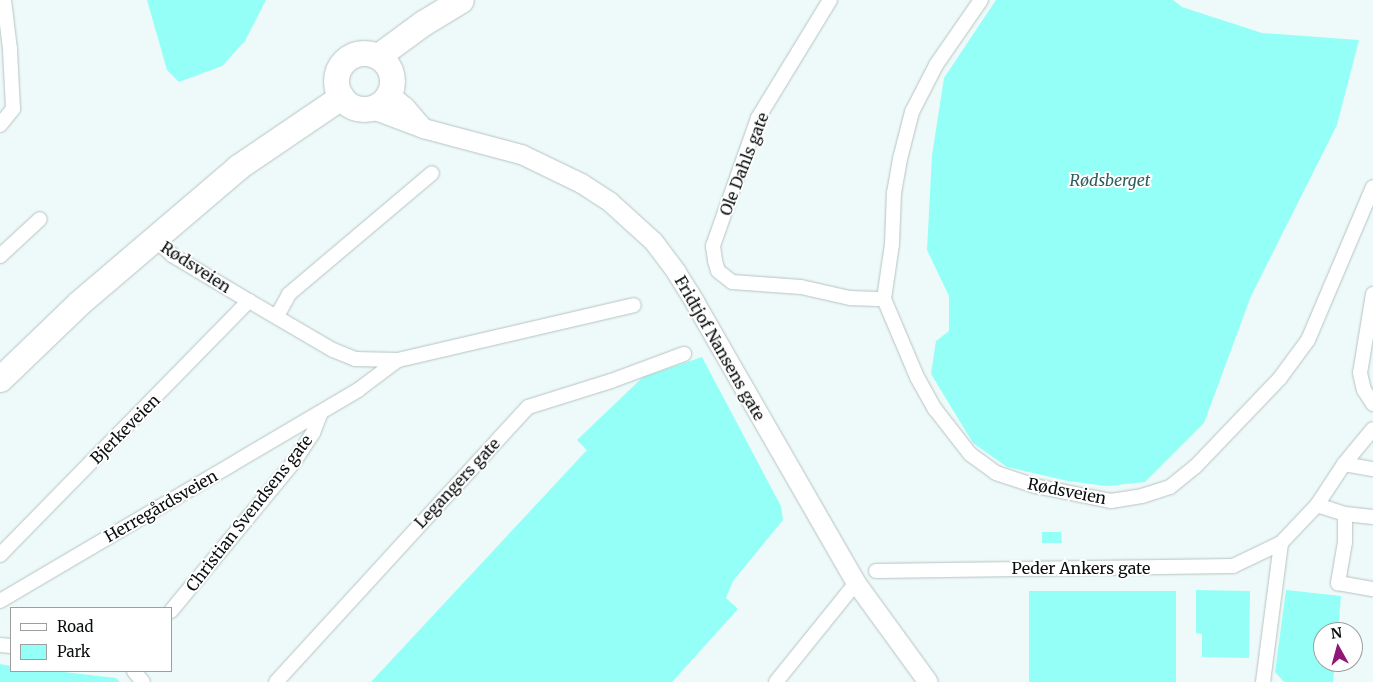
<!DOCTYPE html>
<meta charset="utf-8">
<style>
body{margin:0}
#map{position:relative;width:1373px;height:682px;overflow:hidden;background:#edfaf9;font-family:Merriweather,serif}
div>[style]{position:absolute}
.green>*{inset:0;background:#94fff6}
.roads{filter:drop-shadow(0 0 1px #b7c3c2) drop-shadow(0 0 1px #b7c3c2)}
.street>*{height:14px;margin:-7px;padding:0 7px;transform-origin:7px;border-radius:7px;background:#fff}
.secondary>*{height:19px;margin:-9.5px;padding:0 9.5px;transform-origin:9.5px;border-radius:9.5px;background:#fff}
.highway>*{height:25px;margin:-12.5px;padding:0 12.5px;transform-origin:12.5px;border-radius:12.5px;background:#fff}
.highway>.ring{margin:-12.5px;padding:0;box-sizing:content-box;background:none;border:25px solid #fff;border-radius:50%}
span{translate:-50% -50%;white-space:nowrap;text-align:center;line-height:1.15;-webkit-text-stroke:4px #fff;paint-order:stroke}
.street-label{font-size:16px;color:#0a0e0e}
.park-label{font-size:16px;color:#2c605c;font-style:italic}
.legend{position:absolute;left:10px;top:607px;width:162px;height:65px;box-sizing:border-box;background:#fff;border:1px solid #9d9f9f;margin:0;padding:6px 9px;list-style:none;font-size:15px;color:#0a0e0e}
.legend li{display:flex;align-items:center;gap:10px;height:25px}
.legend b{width:25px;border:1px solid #9d9f9f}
.north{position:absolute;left:1313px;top:622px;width:50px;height:50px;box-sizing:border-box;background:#fff;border:1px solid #9d9f9f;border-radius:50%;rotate:353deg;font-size:14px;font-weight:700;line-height:20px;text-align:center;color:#0a0e0e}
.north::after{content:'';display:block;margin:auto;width:18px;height:22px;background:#901776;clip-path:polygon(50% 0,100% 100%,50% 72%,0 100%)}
</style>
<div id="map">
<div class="green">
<div style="clip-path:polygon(147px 0,266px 0,245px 41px,222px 66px,179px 82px,167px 70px)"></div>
<div style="clip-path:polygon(996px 0,1173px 0,1182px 7px,1262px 33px,1359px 40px,1337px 125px,1251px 296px,1204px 423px,1145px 482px,1107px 486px,1068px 481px,1007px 467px,973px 443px,931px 374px,936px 341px,949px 331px,949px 296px,927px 250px,932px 155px,944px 78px)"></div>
<div style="clip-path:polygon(702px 357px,781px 506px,783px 520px,733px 581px,726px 598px,738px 609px,672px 682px,371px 682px,587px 450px,577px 440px,643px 377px)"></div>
<div style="clip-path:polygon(1042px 532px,1061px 532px,1062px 543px,1042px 543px)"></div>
<div style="clip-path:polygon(1196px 590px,1250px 591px,1249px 658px,1202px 657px,1202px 634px,1196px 633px)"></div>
<div style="clip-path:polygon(1286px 590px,1341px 596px,1338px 632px,1323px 632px,1323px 662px,1335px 662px,1333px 682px,1284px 682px,1275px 672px)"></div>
<div style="clip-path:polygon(1029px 591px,1176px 591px,1176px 682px,1029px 682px)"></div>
<div style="clip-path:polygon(0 664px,11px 666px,11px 671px,55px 671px,116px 678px,120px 682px,0 682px)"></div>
</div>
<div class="roads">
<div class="street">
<div style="left:830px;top:0;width:138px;rotate:121.4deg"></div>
<div style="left:758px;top:118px;width:136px;rotate:109.4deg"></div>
<div style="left:713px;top:246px;width:15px;rotate:82deg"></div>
<div style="left:715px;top:261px;width:10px;rotate:73deg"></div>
<div style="left:718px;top:271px;width:18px;rotate:38deg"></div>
<div style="left:732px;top:282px;width:69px;rotate:4.1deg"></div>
<div style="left:801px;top:287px;width:50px;rotate:12.7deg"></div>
<div style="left:850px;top:298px;width:34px;rotate:2deg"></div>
<div style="left:0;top:125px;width:21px;rotate:-51deg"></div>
<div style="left:13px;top:109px;width:60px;rotate:-92.9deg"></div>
<div style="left:10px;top:49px;width:49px;rotate:-97deg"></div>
<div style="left:155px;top:240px;width:23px;rotate:41deg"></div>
<div style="left:172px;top:255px;width:90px;rotate:30.9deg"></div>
<div style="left:249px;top:301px;width:97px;rotate:30.3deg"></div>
<div style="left:333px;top:350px;width:24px;rotate:22deg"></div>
<div style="left:355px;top:359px;width:43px;rotate:1.3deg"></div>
<div style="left:398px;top:360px;width:242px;rotate:-13.1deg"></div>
<div style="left:0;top:256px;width:54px;rotate:-42.8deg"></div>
<div style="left:1373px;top:294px;width:80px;rotate:99.3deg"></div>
<div style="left:1360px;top:373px;width:17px;rotate:77deg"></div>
<div style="left:1364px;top:390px;width:17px;rotate:57deg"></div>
<div style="left:884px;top:299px;width:85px;rotate:67.1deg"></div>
<div style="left:917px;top:377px;width:37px;rotate:61deg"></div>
<div style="left:935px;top:409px;width:57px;rotate:52.1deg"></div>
<div style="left:970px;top:454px;width:32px;rotate:36deg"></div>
<div style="left:996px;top:473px;width:41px;rotate:18.4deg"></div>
<div style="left:1035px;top:486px;width:77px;rotate:11.2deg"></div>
<div style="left:1111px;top:501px;width:31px;rotate:-9deg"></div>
<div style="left:1142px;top:496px;width:29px;rotate:-18deg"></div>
<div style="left:1170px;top:487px;width:32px;rotate:-39deg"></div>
<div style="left:1195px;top:467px;width:123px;rotate:-46.3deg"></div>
<div style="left:1280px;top:378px;width:47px;rotate:-53.6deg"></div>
<div style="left:1308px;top:340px;width:166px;rotate:-67deg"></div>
<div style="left:884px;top:299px;width:56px;rotate:-81.7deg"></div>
<div style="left:892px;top:244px;width:51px;rotate:-87.8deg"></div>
<div style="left:894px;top:193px;width:35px;rotate:-80deg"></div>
<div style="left:900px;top:159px;width:49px;rotate:-75.7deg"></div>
<div style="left:912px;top:112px;width:53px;rotate:-62.9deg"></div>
<div style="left:936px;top:65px;width:79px;rotate:-55.3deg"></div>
<div style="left:277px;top:316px;width:25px;rotate:-61deg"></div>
<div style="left:289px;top:294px;width:187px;rotate:-40.2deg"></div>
<div style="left:1344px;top:464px;width:29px;rotate:10deg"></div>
<div style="left:1317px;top:505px;width:29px;rotate:18deg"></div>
<div style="left:1345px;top:514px;width:28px;rotate:6deg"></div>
<div style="left:1345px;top:514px;width:28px;rotate:90deg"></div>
<div style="left:1345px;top:542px;width:42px;rotate:99.7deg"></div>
<div style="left:1338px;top:583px;width:36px;rotate:10deg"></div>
<div style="left:0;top:555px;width:356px;rotate:-45.6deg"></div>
<div style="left:876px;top:571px;width:357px;rotate:-0.8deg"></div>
<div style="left:1233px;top:566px;width:53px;rotate:-25.6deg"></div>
<div style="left:1281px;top:543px;width:52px;rotate:-46.5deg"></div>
<div style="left:1317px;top:505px;width:49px;rotate:-56.6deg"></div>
<div style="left:1344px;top:464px;width:45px;rotate:-50.4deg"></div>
<div style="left:0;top:601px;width:416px;rotate:-30.5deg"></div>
<div style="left:358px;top:390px;width:50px;rotate:-36.9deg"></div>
<div style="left:171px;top:611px;width:193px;rotate:-50.5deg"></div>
<div style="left:294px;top:462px;width:35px;rotate:-57deg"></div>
<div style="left:313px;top:433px;width:22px;rotate:-69deg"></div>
<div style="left:0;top:645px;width:11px;rotate:5deg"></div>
<div style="left:134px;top:671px;width:14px;rotate:51deg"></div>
<div style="left:276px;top:682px;width:373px;rotate:-47.5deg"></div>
<div style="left:528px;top:407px;width:87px;rotate:-17.4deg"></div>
<div style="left:611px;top:381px;width:78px;rotate:-20.3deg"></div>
<div style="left:776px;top:682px;width:127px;rotate:-51.1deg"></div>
<div style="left:1263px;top:682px;width:140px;rotate:-82.6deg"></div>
</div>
<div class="secondary">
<div style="left:389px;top:94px;width:21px;rotate:39deg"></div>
<div style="left:405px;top:107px;width:28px;rotate:49deg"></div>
<div style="left:423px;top:128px;width:101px;rotate:14.9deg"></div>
<div style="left:521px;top:154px;width:67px;rotate:25.8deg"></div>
<div style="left:581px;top:183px;width:35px;rotate:33deg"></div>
<div style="left:610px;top:202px;width:58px;rotate:42.2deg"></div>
<div style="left:653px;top:241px;width:39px;rotate:53deg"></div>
<div style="left:676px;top:272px;width:36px;rotate:58deg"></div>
<div style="left:695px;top:303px;width:323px;rotate:60.1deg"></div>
<div style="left:856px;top:583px;width:122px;rotate:54deg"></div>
<div style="left:370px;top:108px;width:57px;rotate:20.7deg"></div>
</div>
<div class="highway">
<div class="ring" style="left:336px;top:53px;width:31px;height:31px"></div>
<div style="left:378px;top:56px;width:56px;rotate:-36.3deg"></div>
<div style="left:423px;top:23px;width:44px;rotate:-31.2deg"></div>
<div style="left:0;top:379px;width:110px;rotate:-43.9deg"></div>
<div style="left:79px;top:303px;width:209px;rotate:-40.5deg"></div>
<div style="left:238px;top:167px;width:125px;rotate:-34.2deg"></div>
</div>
</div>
<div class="street-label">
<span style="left:744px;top:164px;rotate:-69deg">Ole Dahls gate</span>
<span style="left:196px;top:267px;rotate:33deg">Rødsveien</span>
<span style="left:720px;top:348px;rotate:60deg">Fridtjof Nansens gate</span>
<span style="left:125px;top:429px;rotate:-45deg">Bjerkeveien</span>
<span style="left:457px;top:483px;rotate:-47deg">Legangers gate</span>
<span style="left:1067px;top:491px;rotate:11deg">Rødsveien</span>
<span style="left:161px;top:506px;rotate:-30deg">Herregårdsveien</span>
<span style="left:249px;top:513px;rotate:-52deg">Christian Svendsens gate</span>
<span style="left:1081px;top:568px">Peder Ankers gate</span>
</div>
<div class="park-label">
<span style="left:1110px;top:180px">Rødsberget</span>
</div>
<ul class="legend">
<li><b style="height:6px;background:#fff"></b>Road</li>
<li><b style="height:14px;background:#94fff6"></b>Park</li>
</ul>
<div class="north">N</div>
</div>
